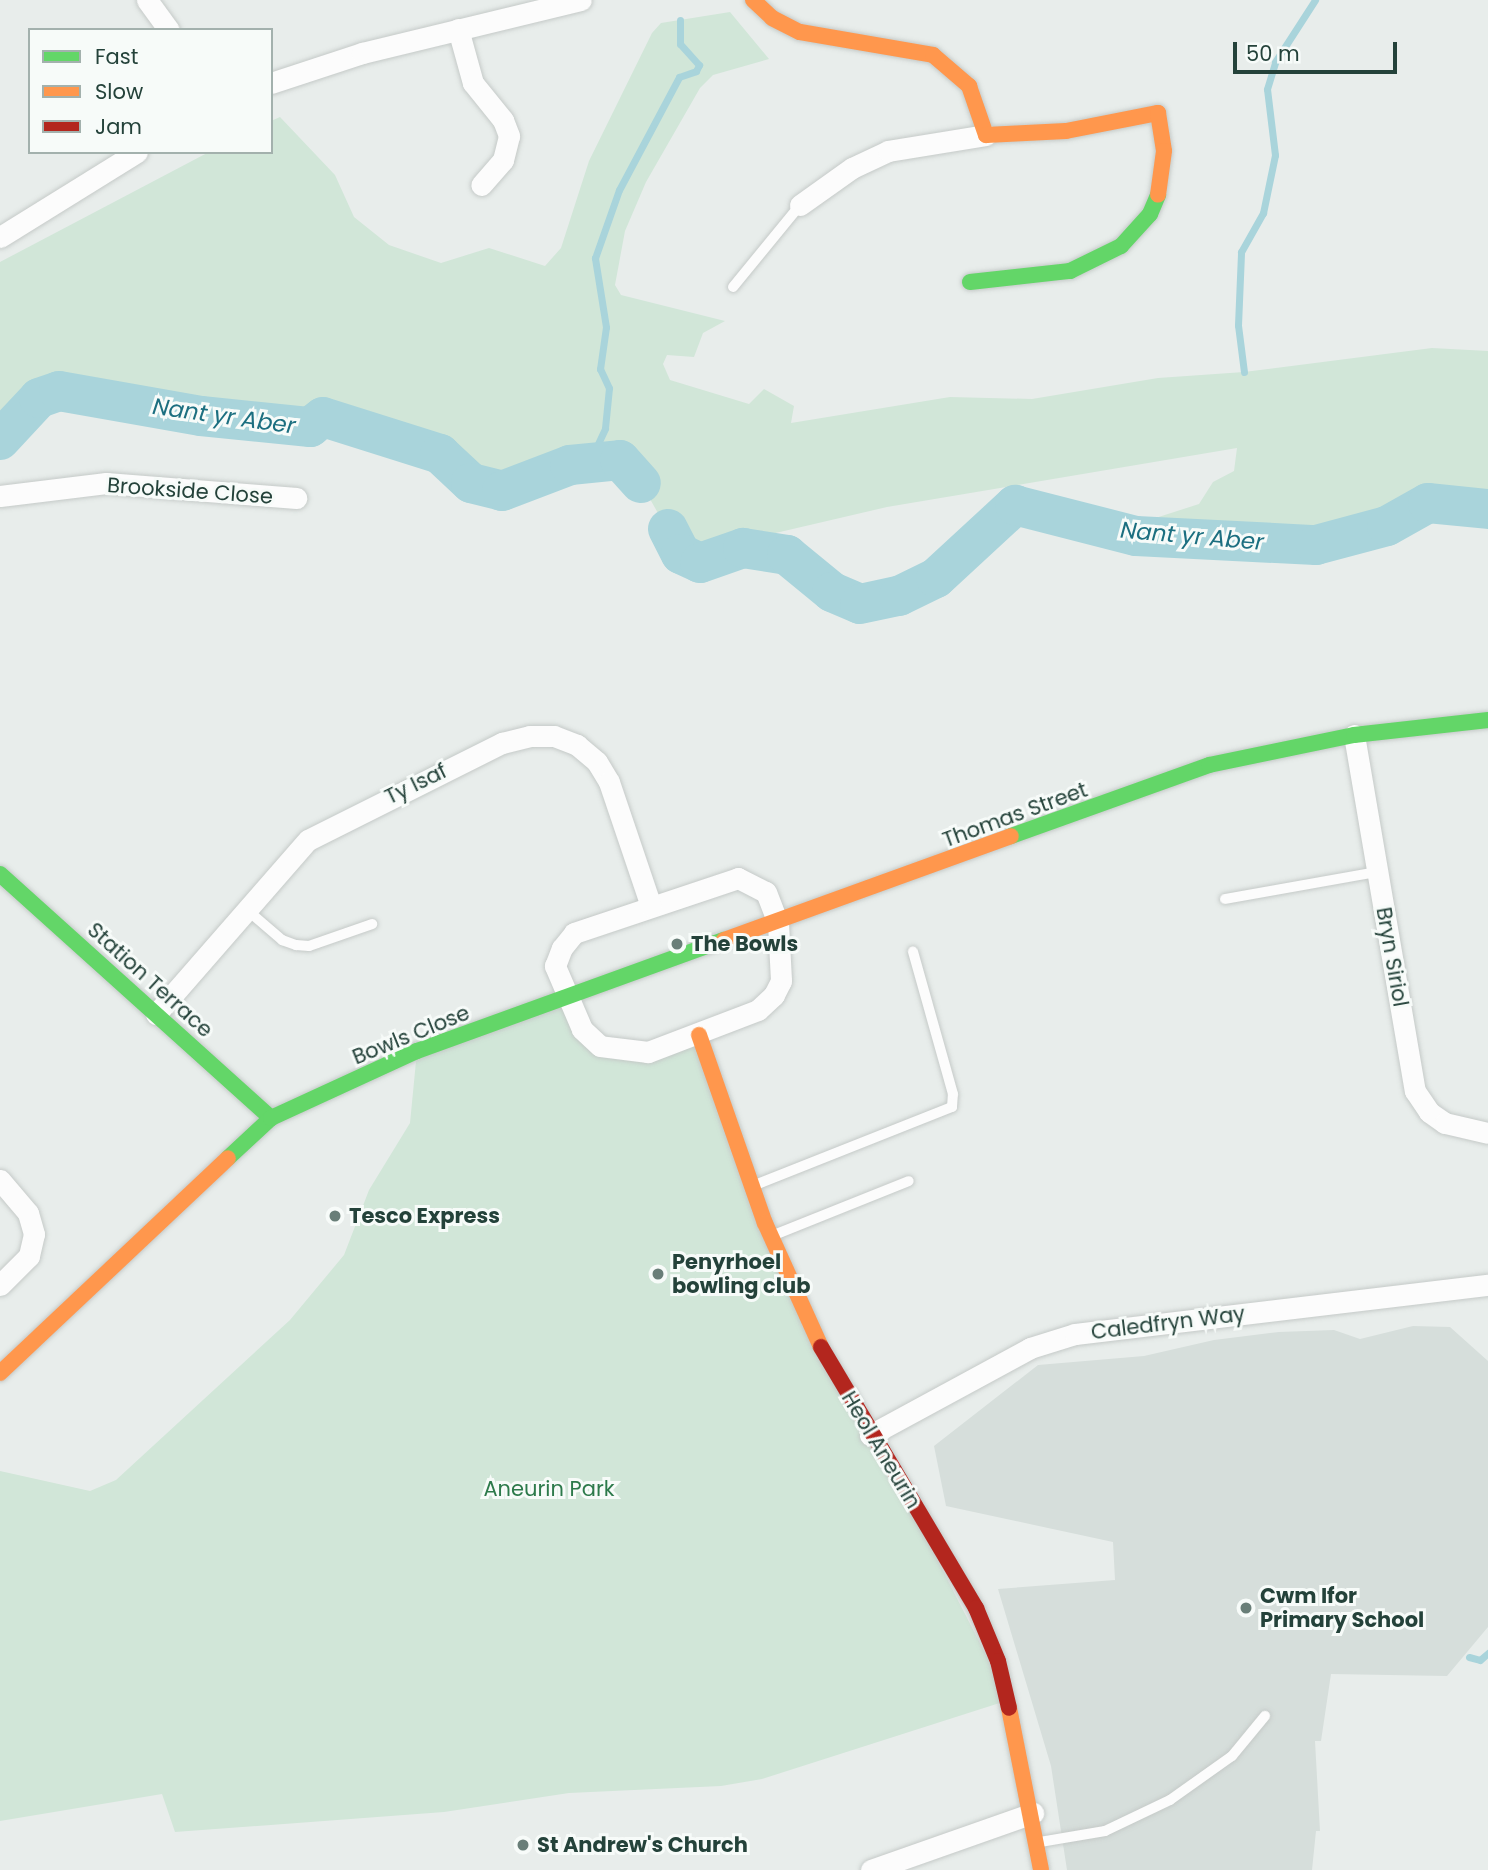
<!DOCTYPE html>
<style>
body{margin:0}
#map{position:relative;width:1488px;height:1870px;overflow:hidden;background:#e8edeb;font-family:Poppins,sans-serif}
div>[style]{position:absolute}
.built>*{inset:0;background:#d6dedb}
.green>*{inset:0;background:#d1e6d8}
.stream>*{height:7px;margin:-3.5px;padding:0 3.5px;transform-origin:3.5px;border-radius:3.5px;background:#a9d4db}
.river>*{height:40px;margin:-20px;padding:0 20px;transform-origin:20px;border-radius:20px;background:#a9d4db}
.roads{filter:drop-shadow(0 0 2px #c5cac8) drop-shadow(0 0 2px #c5cac8)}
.lane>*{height:10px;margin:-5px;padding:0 5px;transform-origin:5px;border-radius:5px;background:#fcfcfc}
.street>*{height:21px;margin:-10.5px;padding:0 10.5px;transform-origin:10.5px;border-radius:10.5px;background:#fcfcfc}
.fast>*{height:16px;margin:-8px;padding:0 8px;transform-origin:8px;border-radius:8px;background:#63d668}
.slow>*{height:16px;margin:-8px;padding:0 8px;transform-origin:8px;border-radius:8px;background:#ff974d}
.jam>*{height:16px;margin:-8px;padding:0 8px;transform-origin:8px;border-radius:8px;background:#b3261e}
.dots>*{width:19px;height:19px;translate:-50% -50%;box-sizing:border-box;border:4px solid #f7fbf9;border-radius:50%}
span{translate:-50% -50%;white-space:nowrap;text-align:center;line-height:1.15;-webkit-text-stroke:6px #f7fbf9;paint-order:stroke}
.street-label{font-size:21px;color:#24423a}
.poi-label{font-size:21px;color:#24423a;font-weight:700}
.left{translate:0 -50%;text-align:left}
.park-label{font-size:21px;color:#2d7a4b}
.water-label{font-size:23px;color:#1c6f80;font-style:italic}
.legend{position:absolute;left:28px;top:28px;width:245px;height:126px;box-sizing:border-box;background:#f7fbf9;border:2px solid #a3b1ad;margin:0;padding:9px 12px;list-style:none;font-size:21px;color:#24423a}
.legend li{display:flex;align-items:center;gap:14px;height:35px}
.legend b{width:35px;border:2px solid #a3b1ad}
.scale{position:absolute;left:1233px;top:42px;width:164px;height:32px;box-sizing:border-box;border:4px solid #24423a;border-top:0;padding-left:9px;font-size:21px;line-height:24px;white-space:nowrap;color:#24423a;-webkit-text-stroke:5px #f7fbf9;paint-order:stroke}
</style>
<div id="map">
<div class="built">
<div style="clip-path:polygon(1413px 1326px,1450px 1327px,1488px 1361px,1488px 1627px,1447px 1676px,1331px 1674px,1321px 1741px,1315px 1741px,1320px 1831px,1316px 1831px,1312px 1870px,1067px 1870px,1051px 1766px,998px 1589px,1115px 1580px,1113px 1542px,946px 1506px,934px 1446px,1038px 1365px,1144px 1356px,1214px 1340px,1279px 1332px,1334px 1330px,1360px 1339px)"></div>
</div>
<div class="green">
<div style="clip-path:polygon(730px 12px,769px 59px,713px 75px,700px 88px,646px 182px,625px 231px,615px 285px,621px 295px,725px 321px,703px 333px,694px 357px,667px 355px,663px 364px,670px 380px,749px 404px,764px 389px,794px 406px,791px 423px,950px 397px,1032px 399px,1158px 378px,1244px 372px,1432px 348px,1488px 351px,1488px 509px,1428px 503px,1387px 526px,1316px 545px,1136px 536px,1115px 531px,1199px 504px,1213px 482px,1234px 471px,1237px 448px,887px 507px,767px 535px,700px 563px,681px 554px,641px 483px,620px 460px,570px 465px,502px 491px,471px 483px,440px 454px,323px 417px,310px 427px,201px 416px,59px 391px,39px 398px,0 440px,0 262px,209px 152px,271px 152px,271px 121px,280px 117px,335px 175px,354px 217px,389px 245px,441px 263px,489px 248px,545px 266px,561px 248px,589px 161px,652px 33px,661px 23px)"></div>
<div style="clip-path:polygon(569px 997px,582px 1029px,618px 1052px,699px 1035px,765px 1223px,1009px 1700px,762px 1779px,721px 1786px,569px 1793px,444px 1812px,175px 1832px,162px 1794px,0 1821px,0 1471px,90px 1491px,116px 1480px,290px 1320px,344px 1255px,369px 1190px,410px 1123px,417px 1051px)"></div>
</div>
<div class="stream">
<div style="left:1244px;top:372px;width:47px;rotate:-97.3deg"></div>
<div style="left:1238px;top:325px;width:73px;rotate:-87.6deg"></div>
<div style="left:1241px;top:252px;width:45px;rotate:-60.6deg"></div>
<div style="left:1263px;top:213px;width:59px;rotate:-78.3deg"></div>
<div style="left:1275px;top:155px;width:66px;rotate:-96.9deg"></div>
<div style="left:1267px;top:89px;width:28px;rotate:-73deg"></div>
<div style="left:1275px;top:62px;width:74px;rotate:-57.2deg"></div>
<div style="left:589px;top:463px;width:38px;rotate:-65deg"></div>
<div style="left:605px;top:428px;width:40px;rotate:-84.3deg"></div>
<div style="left:609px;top:388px;width:21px;rotate:-115deg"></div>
<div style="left:600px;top:369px;width:42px;rotate:-81.9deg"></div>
<div style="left:606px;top:327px;width:70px;rotate:-99.1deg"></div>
<div style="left:595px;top:258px;width:72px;rotate:-70.6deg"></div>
<div style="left:619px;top:190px;width:128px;rotate:-62deg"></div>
<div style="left:679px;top:77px;width:18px;rotate:-19deg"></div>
<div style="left:696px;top:71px;width:7px;rotate:-63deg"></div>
<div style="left:699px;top:65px;width:28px;rotate:-132deg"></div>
<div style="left:680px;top:44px;width:24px;rotate:-90deg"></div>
<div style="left:1469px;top:1657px;width:11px;rotate:15deg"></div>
<div style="left:1480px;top:1660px;width:11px;rotate:-41deg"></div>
</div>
<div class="river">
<div style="left:0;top:440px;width:57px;rotate:-47.1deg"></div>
<div style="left:39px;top:398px;width:21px;rotate:-19deg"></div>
<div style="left:59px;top:391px;width:144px;rotate:10deg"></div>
<div style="left:201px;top:416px;width:110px;rotate:5.8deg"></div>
<div style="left:310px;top:427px;width:16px;rotate:-38deg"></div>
<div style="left:323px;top:417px;width:123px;rotate:17.5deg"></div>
<div style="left:440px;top:454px;width:42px;rotate:43.1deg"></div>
<div style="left:471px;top:483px;width:32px;rotate:14deg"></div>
<div style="left:502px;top:491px;width:73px;rotate:-20.9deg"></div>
<div style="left:570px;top:465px;width:50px;rotate:-5.7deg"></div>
<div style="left:620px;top:460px;width:31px;rotate:48deg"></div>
<div style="left:668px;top:529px;width:28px;rotate:63deg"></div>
<div style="left:681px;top:554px;width:21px;rotate:25deg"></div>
<div style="left:700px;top:563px;width:46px;rotate:-19.2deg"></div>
<div style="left:743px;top:548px;width:45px;rotate:9deg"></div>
<div style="left:787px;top:555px;width:58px;rotate:39.4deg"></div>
<div style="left:832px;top:592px;width:30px;rotate:23deg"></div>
<div style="left:860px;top:604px;width:40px;rotate:-12deg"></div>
<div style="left:899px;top:596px;width:41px;rotate:-25.9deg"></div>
<div style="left:936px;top:578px;width:108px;rotate:-42.7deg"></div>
<div style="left:1015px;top:505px;width:125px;rotate:14.4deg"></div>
<div style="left:1136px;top:536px;width:180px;rotate:2.9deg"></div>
<div style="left:1316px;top:545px;width:73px;rotate:-15deg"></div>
<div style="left:1387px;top:526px;width:47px;rotate:-29.3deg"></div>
<div style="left:1428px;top:503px;width:60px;rotate:5.7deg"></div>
</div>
<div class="roads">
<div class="lane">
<div style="left:733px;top:287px;width:106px;rotate:-50.7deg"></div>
<div style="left:1225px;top:899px;width:154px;rotate:-10.1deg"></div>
<div style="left:246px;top:909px;width:48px;rotate:40.7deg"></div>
<div style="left:282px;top:940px;width:15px;rotate:20deg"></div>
<div style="left:296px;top:945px;width:13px;rotate:4deg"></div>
<div style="left:309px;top:946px;width:67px;rotate:-19.2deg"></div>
<div style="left:755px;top:1185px;width:212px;rotate:-21.6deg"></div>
<div style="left:952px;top:1107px;width:13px;rotate:-86deg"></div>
<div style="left:953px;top:1094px;width:148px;rotate:-105.7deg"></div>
<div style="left:774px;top:1235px;width:145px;rotate:-21.8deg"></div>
<div style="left:1040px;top:1842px;width:66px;rotate:-9.6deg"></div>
<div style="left:1105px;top:1831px;width:72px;rotate:-25.5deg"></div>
<div style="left:1170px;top:1800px;width:76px;rotate:-35.4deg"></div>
<div style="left:1232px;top:1756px;width:52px;rotate:-50.5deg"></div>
</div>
<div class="street">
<div style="left:147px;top:0;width:37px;rotate:54deg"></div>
<div style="left:458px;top:29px;width:56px;rotate:74.5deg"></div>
<div style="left:473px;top:83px;width:48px;rotate:51deg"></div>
<div style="left:503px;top:120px;width:17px;rotate:69deg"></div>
<div style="left:509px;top:136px;width:25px;rotate:104deg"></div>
<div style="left:503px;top:160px;width:33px;rotate:131deg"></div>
<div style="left:271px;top:83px;width:96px;rotate:-18.2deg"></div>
<div style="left:362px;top:53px;width:225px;rotate:-13.6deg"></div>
<div style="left:800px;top:205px;width:64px;rotate:-35.4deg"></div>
<div style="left:852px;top:168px;width:40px;rotate:-25deg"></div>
<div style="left:888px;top:151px;width:99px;rotate:-9.3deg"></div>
<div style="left:0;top:237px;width:161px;rotate:-31.8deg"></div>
<div style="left:0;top:496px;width:107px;rotate:-7deg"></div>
<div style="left:106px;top:483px;width:191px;rotate:4.5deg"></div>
<div style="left:1354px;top:735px;width:361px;rotate:80.3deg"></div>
<div style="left:1415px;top:1091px;width:25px;rotate:56deg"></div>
<div style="left:1429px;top:1112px;width:19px;rotate:35deg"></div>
<div style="left:1445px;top:1123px;width:44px;rotate:13.1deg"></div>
<div style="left:738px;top:878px;width:31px;rotate:27deg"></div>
<div style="left:766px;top:892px;width:33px;rotate:69deg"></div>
<div style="left:778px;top:923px;width:58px;rotate:87deg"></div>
<div style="left:781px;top:981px;width:16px;rotate:117deg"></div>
<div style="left:774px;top:995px;width:22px;rotate:137deg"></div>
<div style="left:758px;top:1010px;width:118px;rotate:159.1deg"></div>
<div style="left:648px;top:1052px;width:48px;rotate:-172.9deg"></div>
<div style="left:600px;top:1046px;width:25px;rotate:-137deg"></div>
<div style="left:582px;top:1029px;width:69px;rotate:-113.2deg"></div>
<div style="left:555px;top:966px;width:19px;rotate:-69deg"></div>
<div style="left:562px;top:948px;width:19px;rotate:-51deg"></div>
<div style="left:574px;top:933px;width:173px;rotate:-18.5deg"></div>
<div style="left:156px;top:1014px;width:231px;rotate:-48.9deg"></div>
<div style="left:308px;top:840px;width:217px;rotate:-26.6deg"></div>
<div style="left:502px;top:743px;width:29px;rotate:-14deg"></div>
<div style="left:530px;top:736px;width:24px"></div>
<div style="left:554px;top:736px;width:25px;rotate:21deg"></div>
<div style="left:577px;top:745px;width:26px;rotate:40deg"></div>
<div style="left:597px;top:762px;width:23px;rotate:59deg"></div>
<div style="left:609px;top:782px;width:131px;rotate:71.3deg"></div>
<div style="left:0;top:1180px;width:43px;rotate:49.7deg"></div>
<div style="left:28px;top:1213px;width:22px;rotate:74deg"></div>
<div style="left:34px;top:1234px;width:23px;rotate:103deg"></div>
<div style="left:29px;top:1256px;width:41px;rotate:135deg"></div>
<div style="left:870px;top:1435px;width:182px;rotate:-28.5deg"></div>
<div style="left:1030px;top:1348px;width:47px;rotate:-17.3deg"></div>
<div style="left:1075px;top:1334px;width:416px;rotate:-6.8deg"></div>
<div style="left:871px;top:1870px;width:172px;rotate:-19.4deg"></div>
</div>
<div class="fast">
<div style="left:970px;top:282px;width:101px;rotate:-6.3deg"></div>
<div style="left:1070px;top:271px;width:57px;rotate:-26.1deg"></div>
<div style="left:1121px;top:246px;width:43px;rotate:-47.8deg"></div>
<div style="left:1150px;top:214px;width:21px;rotate:-67deg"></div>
<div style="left:1011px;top:836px;width:210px;rotate:-19.7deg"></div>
<div style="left:1209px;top:765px;width:148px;rotate:-11.7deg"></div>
<div style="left:1354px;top:735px;width:135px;rotate:-6.4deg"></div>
<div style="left:0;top:874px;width:365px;rotate:42deg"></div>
<div style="left:228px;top:1158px;width:59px;rotate:-42.9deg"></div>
<div style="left:271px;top:1118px;width:161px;rotate:-24.7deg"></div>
<div style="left:417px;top:1051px;width:326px;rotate:-19.9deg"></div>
</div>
<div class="slow">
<div style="left:753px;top:0;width:26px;rotate:43deg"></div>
<div style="left:772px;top:18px;width:31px;rotate:27deg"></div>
<div style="left:800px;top:32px;width:135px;rotate:9.8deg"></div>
<div style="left:933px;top:55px;width:48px;rotate:40.7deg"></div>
<div style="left:969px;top:86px;width:52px;rotate:70.9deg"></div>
<div style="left:986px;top:135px;width:80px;rotate:-2.9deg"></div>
<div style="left:1066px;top:131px;width:94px;rotate:-11.1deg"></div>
<div style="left:1158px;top:113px;width:38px;rotate:81deg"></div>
<div style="left:1164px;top:151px;width:44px;rotate:97.8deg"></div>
<div style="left:724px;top:940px;width:305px;rotate:-19.9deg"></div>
<div style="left:699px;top:1035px;width:199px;rotate:70.7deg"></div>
<div style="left:765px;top:1223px;width:136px;rotate:65.7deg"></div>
<div style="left:0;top:1373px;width:313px;rotate:-43.3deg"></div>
<div style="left:1009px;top:1708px;width:165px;rotate:78.8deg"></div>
</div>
<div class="jam">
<div style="left:821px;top:1347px;width:304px;rotate:59.3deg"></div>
<div style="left:976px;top:1608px;width:57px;rotate:67.5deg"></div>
<div style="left:998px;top:1661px;width:48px;rotate:76.8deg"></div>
</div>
</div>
<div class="dots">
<div style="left:677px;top:944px;background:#697e78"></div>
<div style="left:335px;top:1216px;background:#697e78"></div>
<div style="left:658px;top:1274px;background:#697e78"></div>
<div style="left:1246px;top:1608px;background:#697e78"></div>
<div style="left:523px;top:1845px;background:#697e78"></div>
</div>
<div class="street-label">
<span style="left:190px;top:491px;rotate:4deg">Brookside Close</span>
<span style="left:416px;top:784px;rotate:-26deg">Ty Isaf</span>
<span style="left:1015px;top:815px;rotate:-20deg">Thomas Street</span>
<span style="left:1392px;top:957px;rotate:80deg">Bryn Siriol</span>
<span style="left:150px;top:980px;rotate:42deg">Station Terrace</span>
<span style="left:411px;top:1035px;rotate:-22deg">Bowls Close</span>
<span style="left:1168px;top:1323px;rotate:-7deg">Caledfryn Way</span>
<span style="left:881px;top:1450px;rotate:59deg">Heol Aneurin</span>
</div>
<div class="poi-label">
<span class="left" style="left:691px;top:944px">The Bowls</span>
<span class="left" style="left:349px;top:1216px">Tesco Express</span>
<span class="left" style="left:672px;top:1274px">Penyrhoel<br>bowling club</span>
<span class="left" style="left:1260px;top:1608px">Cwm Ifor<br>Primary School</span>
<span class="left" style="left:537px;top:1845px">St Andrew's Church</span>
</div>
<div class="park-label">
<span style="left:549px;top:1489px">Aneurin Park</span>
</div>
<div class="water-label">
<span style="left:224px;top:416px;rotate:8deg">Nant yr Aber</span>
<span style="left:1192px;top:536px;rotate:5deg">Nant yr Aber</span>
</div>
<ul class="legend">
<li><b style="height:9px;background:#63d668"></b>Fast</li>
<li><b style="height:9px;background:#ff974d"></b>Slow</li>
<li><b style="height:9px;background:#b3261e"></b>Jam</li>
</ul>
<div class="scale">50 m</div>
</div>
